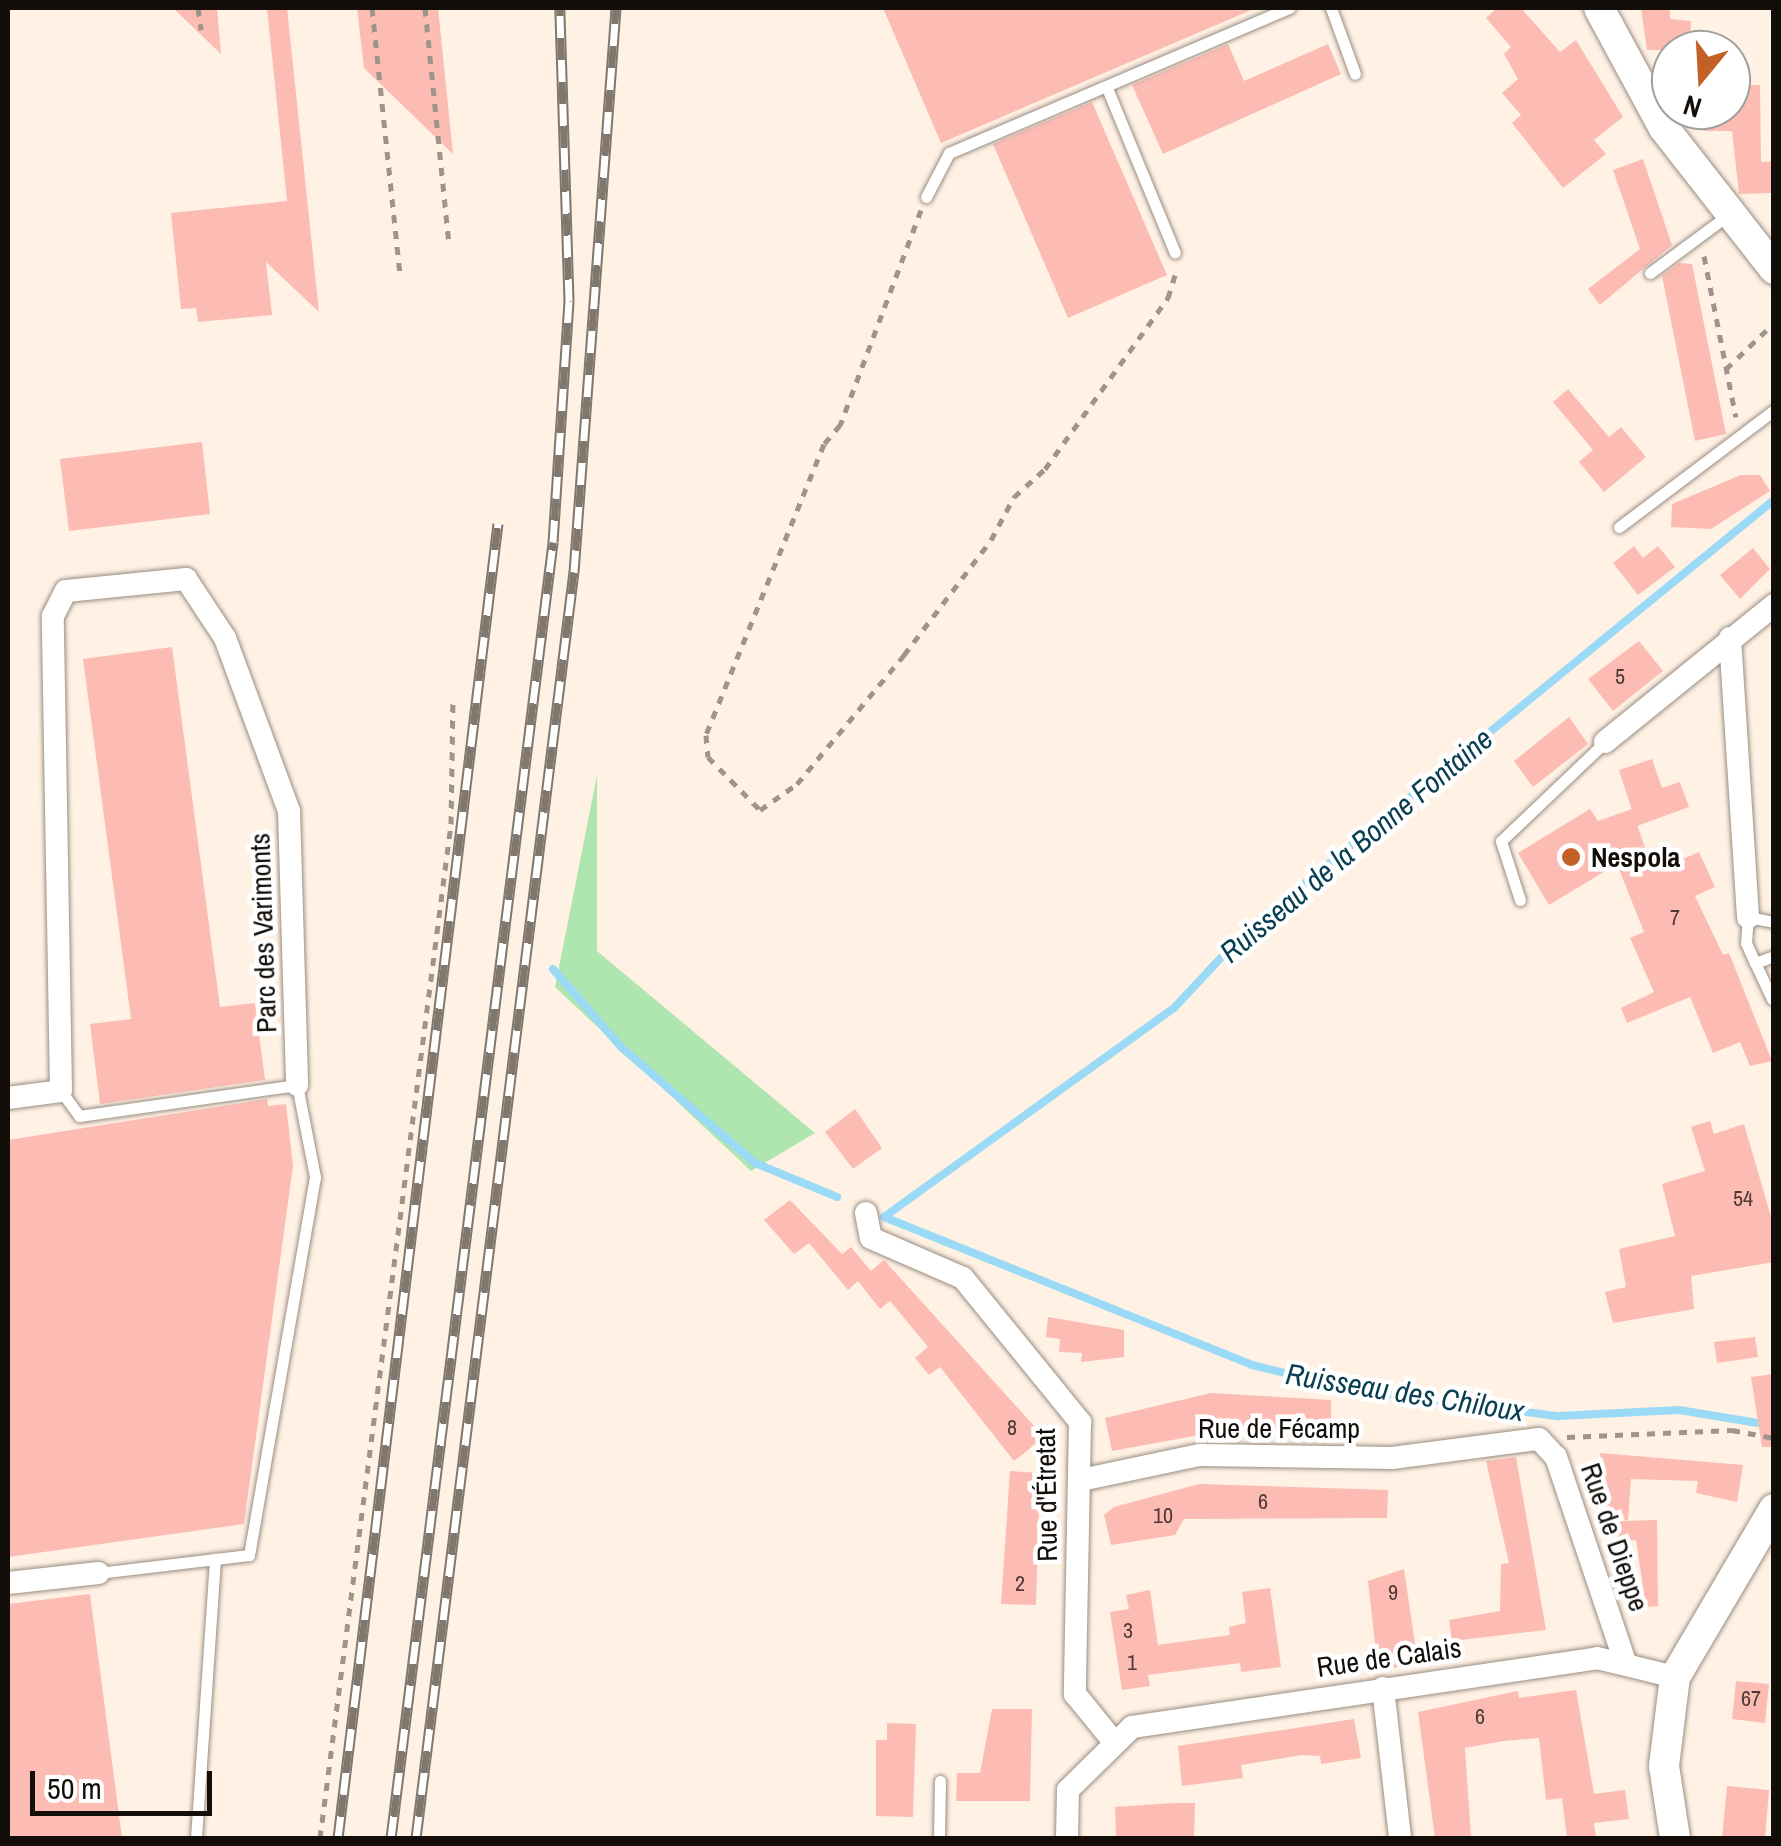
<!DOCTYPE html>
<meta charset="utf-8">
<style>
body{margin:0}
#map{position:relative;width:1781px;height:1846px;overflow:hidden;background:#fff1e4;font-family:"Archivo Narrow",sans-serif}
div>[style]{position:absolute}
.green>*{inset:0;background:#afe6af}
.stream>*{height:8px;margin:-4px;padding:0 4px;transform-origin:4px;border-radius:4px;background:#9bdaf6}
.building>*{inset:0;background:#fcbcb4}
.path>*{height:5px;margin-top:-2.5px;transform-origin:0;background:repeating-linear-gradient(90deg,#9f948b 0 8px,transparent 0 16px)}
.roads{filter:drop-shadow(0 0 2px #998d81) drop-shadow(0 0 2px #998d81)}
.service>*{height:11px;margin:-5.5px;padding:0 5.5px;transform-origin:5.5px;border-radius:5.5px;background:#fff}
.minor>*{height:22px;margin:-11px;padding:0 11px;transform-origin:11px;border-radius:11px;background:#fff}
.tertiary>*{height:30px;margin:-15px;padding:0 15px;transform-origin:15px;border-radius:15px;background:#fff}
.rail>*{height:11px;margin-top:-5.5px;transform-origin:0;background:repeating-linear-gradient(90deg,#fff 0 22px,#80776f 0 44px);box-sizing:border-box;border-block:2px solid #80776f}
.dots>*{width:28px;height:28px;translate:-50% -50%;box-sizing:border-box;border:5px solid #fff;border-radius:50%}
span{translate:-50% -50%;white-space:nowrap;text-align:center;line-height:1.15;-webkit-text-stroke:9px #fff;paint-order:stroke}
.number-label{font-size:22px;color:#4d3a34}
.number-label span{-webkit-text-stroke-width:0}
.poi-label{font-size:28px;color:#130e0a;font-weight:700}
.left{translate:0 -50%;text-align:left}
.street-label{font-size:28px;color:#130e0a}
.water-label{font-size:30px;color:#073e51;font-style:italic}
.frame{position:absolute;inset:0;border:10px solid #130e0a;pointer-events:none}
.north{position:absolute;left:1651px;top:30px;width:100px;height:100px;box-sizing:border-box;background:#fff;border:2px solid #a19f9d;border-radius:50%;rotate:198deg;font-size:28px;font-weight:700;line-height:40px;text-align:center;color:#130e0a}
.north::after{content:'';display:block;margin:auto;width:35px;height:45px;background:#c36026;clip-path:polygon(50% 0,100% 100%,50% 72%,0 100%)}
.scale{position:absolute;left:30px;top:1771px;width:182px;height:45px;box-sizing:border-box;border:5px solid #130e0a;border-top:0;padding-left:12px;font-size:30px;line-height:35px;white-space:nowrap;color:#130e0a;-webkit-text-stroke:8px #fff;paint-order:stroke}
</style>
<div id="map">
<div class="green">
<div style="clip-path:polygon(597px 775px,597px 951px,815px 1133px,751px 1171px,555px 987px)"></div>
</div>
<div class="stream">
<div style="left:553px;top:969px;width:103px;rotate:48.9deg"></div>
<div style="left:621px;top:1047px;width:177px;rotate:40.9deg"></div>
<div style="left:755px;top:1163px;width:89px;rotate:22.5deg"></div>
<div style="left:884px;top:1217px;width:357px;rotate:-35.8deg"></div>
<div style="left:1174px;top:1008px;width:104px;rotate:-46.9deg"></div>
<div style="left:1245px;top:932px;width:683px;rotate:-39.24deg"></div>
<div style="left:884px;top:1217px;width:397px;rotate:21.9deg"></div>
<div style="left:1252px;top:1365px;width:105px;rotate:13.8deg"></div>
<div style="left:1354px;top:1390px;width:206px;rotate:7.3deg"></div>
<div style="left:1558px;top:1416px;width:121px;rotate:-2.8deg"></div>
<div style="left:1679px;top:1410px;width:86px;rotate:9.4deg"></div>
</div>
<div class="building">
<div style="clip-path:polygon(173px 8px,217px 8px,221px 54px)"></div>
<div style="clip-path:polygon(267px 8px,287px 8px,319px 312px,266px 262px,272px 315px,198px 322px,196px 308px,181px 309px,171px 213px,287px 201px)"></div>
<div style="clip-path:polygon(357px 8px,438px 8px,453px 154px,364px 68px)"></div>
<div style="clip-path:polygon(883px 8px,1256px 8px,941px 143px)"></div>
<div style="clip-path:polygon(1497px 8px,1521px 8px,1560px 52px,1576px 40px,1623px 117px,1594px 140px,1606px 154px,1563px 188px,1512px 123px,1521px 115px,1502px 93px,1518px 79px,1504px 54px,1511px 47px,1486px 18px)"></div>
<div style="clip-path:polygon(1641px 8px,1670px 8px,1670px 19px,1691px 21px,1689px 50px,1647px 50px)"></div>
<div style="clip-path:polygon(1228px 44px,1244px 81px,1328px 44px,1341px 74px,1163px 154px,1132px 85px)"></div>
<div style="clip-path:polygon(1731px 85px,1760px 85px,1761px 162px,1774px 161px,1774px 193px,1739px 194px,1732px 131px,1704px 131px,1704px 110px,1731px 110px)"></div>
<div style="clip-path:polygon(1092px 102px,1167px 275px,1068px 318px,993px 144px)"></div>
<div style="clip-path:polygon(1643px 159px,1672px 245px,1600px 305px,1588px 289px,1640px 249px,1613px 170px)"></div>
<div style="clip-path:polygon(1679px 263px,1692px 264px,1726px 434px,1695px 441px,1662px 276px)"></div>
<div style="clip-path:polygon(1568px 389px,1609px 437px,1621px 427px,1646px 457px,1604px 492px,1579px 462px,1593px 450px,1553px 402px)"></div>
<div style="clip-path:polygon(202px 442px,210px 514px,69px 531px,60px 459px)"></div>
<div style="clip-path:polygon(1741px 475px,1760px 475px,1770px 491px,1711px 529px,1671px 527px,1672px 504px)"></div>
<div style="clip-path:polygon(1634px 546px,1643px 558px,1658px 546px,1675px 567px,1638px 595px,1613px 563px)"></div>
<div style="clip-path:polygon(1753px 548px,1770px 569px,1740px 599px,1720px 575px)"></div>
<div style="clip-path:polygon(1639px 641px,1663px 671px,1613px 711px,1588px 679px)"></div>
<div style="clip-path:polygon(172px 647px,220px 1007px,255px 1003px,265px 1080px,100px 1104px,90px 1024px,131px 1019px,83px 659px)"></div>
<div style="clip-path:polygon(1569px 717px,1588px 744px,1533px 787px,1514px 761px)"></div>
<div style="clip-path:polygon(1652px 759px,1662px 788px,1680px 782px,1689px 807px,1637px 826px,1619px 770px)"></div>
<div style="clip-path:polygon(1590px 809px,1598px 821px,1632px 809px,1653px 872px,1699px 852px,1715px 887px,1695px 896px,1723px 955px,1729px 953px,1772px 1061px,1750px 1066px,1740px 1042px,1713px 1053px,1690px 997px,1627px 1023px,1621px 1008px,1654px 992px,1630px 938px,1644px 932px,1617px 864px,1549px 905px,1518px 853px)"></div>
<div style="clip-path:polygon(267px 1099px,268px 1106px,286px 1104px,293px 1166px,244px 1524px,8px 1557px,8px 1140px)"></div>
<div style="clip-path:polygon(855px 1109px,882px 1148px,853px 1169px,825px 1132px)"></div>
<div style="clip-path:polygon(1710px 1121px,1714px 1134px,1744px 1124px,1774px 1227px,1774px 1262px,1691px 1276px,1694px 1309px,1613px 1323px,1605px 1292px,1626px 1287px,1619px 1249px,1675px 1236px,1662px 1184px,1705px 1171px,1691px 1127px)"></div>
<div style="clip-path:polygon(790px 1200px,842px 1254px,851px 1247px,871px 1271px,884px 1260px,1044px 1437px,1014px 1461px,940px 1367px,929px 1375px,915px 1358px,928px 1347px,890px 1301px,880px 1309px,858px 1281px,848px 1290px,809px 1243px,794px 1254px,764px 1220px)"></div>
<div style="clip-path:polygon(1048px 1317px,1124px 1330px,1124px 1357px,1081px 1362px,1082px 1353px,1059px 1352px,1060px 1339px,1046px 1337px)"></div>
<div style="clip-path:polygon(1755px 1337px,1758px 1357px,1717px 1363px,1714px 1342px)"></div>
<div style="clip-path:polygon(1774px 1374px,1774px 1447px,1762px 1447px,1751px 1377px)"></div>
<div style="clip-path:polygon(1211px 1393px,1331px 1400px,1331px 1434px,1249px 1426px,1112px 1451px,1105px 1418px)"></div>
<div style="clip-path:polygon(1600px 1453px,1743px 1465px,1737px 1502px,1696px 1493px,1698px 1481px,1631px 1479px,1628px 1520px,1608px 1520px)"></div>
<div style="clip-path:polygon(1516px 1457px,1546px 1630px,1452px 1641px,1449px 1620px,1500px 1611px,1501px 1564px,1509px 1563px,1486px 1461px)"></div>
<div style="clip-path:polygon(1010px 1471px,1040px 1473px,1036px 1605px,1001px 1604px)"></div>
<div style="clip-path:polygon(1199px 1484px,1388px 1490px,1387px 1518px,1184px 1519px,1175px 1535px,1111px 1545px,1104px 1515px,1114px 1507px)"></div>
<div style="clip-path:polygon(1657px 1520px,1658px 1606px,1646px 1607px,1636px 1540px,1618px 1542px,1618px 1521px)"></div>
<div style="clip-path:polygon(1404px 1569px,1418px 1664px,1378px 1670px,1368px 1581px)"></div>
<div style="clip-path:polygon(1270px 1588px,1281px 1667px,1241px 1672px,1240px 1663px,1148px 1675px,1150px 1686px,1122px 1690px,1110px 1612px,1129px 1609px,1126px 1595px,1150px 1590px,1158px 1645px,1230px 1635px,1229px 1627px,1246px 1623px,1242px 1592px)"></div>
<div style="clip-path:polygon(90px 1594px,122px 1838px,8px 1838px,8px 1604px)"></div>
<div style="clip-path:polygon(1736px 1681px,1769px 1684px,1765px 1723px,1732px 1719px)"></div>
<div style="clip-path:polygon(1576px 1690px,1594px 1794px,1625px 1790px,1629px 1819px,1594px 1823px,1596px 1838px,1567px 1838px,1562px 1798px,1546px 1800px,1539px 1738px,1503px 1741px,1465px 1748px,1471px 1838px,1435px 1838px,1418px 1712px,1518px 1691px,1519px 1698px)"></div>
<div style="clip-path:polygon(992px 1709px,1032px 1709px,1030px 1801px,956px 1801px,957px 1773px,980px 1773px)"></div>
<div style="clip-path:polygon(1354px 1719px,1361px 1758px,1321px 1764px,1320px 1756px,1302px 1755px,1241px 1765px,1243px 1778px,1182px 1786px,1178px 1746px)"></div>
<div style="clip-path:polygon(887px 1723px,916px 1724px,913px 1817px,876px 1816px,876px 1740px,887px 1740px)"></div>
<div style="clip-path:polygon(1727px 1786px,1769px 1790px,1765px 1838px,1722px 1838px)"></div>
<div style="clip-path:polygon(1174px 1803px,1195px 1803px,1194px 1837px,1116px 1838px,1115px 1807px)"></div>
</div>
<div class="path">
<div style="left:198px;top:8px;width:22px;rotate:82deg"></div>
<div style="left:372px;top:8px;width:268px;rotate:84deg"></div>
<div style="left:425px;top:8px;width:237px;rotate:84.2deg"></div>
<div style="left:921px;top:210px;width:230px;rotate:110.6deg"></div>
<div style="left:840px;top:425px;width:25px;rotate:130deg"></div>
<div style="left:824px;top:444px;width:314px;rotate:112.1deg"></div>
<div style="left:706px;top:735px;width:22px;rotate:85deg"></div>
<div style="left:708px;top:757px;width:74px;rotate:45.5deg"></div>
<div style="left:760px;top:810px;width:45px;rotate:-35.1deg"></div>
<div style="left:797px;top:784px;width:168px;rotate:-50.3deg"></div>
<div style="left:904px;top:655px;width:144px;rotate:-52.9deg"></div>
<div style="left:991px;top:540px;width:49px;rotate:-61.9deg"></div>
<div style="left:1014px;top:497px;width:42px;rotate:-42.1deg"></div>
<div style="left:1045px;top:469px;width:211px;rotate:-54.3deg"></div>
<div style="left:1168px;top:298px;width:28px;rotate:-73deg"></div>
<div style="left:1704px;top:256px;width:164px;rotate:78.8deg"></div>
<div style="left:1726px;top:369px;width:66px;rotate:-43.8deg"></div>
<div style="left:1567px;top:1437px;width:165px;rotate:-2.4deg"></div>
<div style="left:1732px;top:1430px;width:43px;rotate:10.8deg"></div>
<div style="left:320px;top:1838px;width:1022px;rotate:-82.64deg"></div>
<div style="left:451px;top:824px;width:126px;rotate:-89.1deg"></div>
</div>
<div class="roads">
<div class="service">
<div style="left:1331px;top:8px;width:70px;rotate:70deg"></div>
<div style="left:1107px;top:88px;width:178px;rotate:67.6deg"></div>
<div style="left:926px;top:197px;width:50px;rotate:-62.4deg"></div>
<div style="left:949px;top:153px;width:370px;rotate:-23.1deg"></div>
<div style="left:1650px;top:273px;width:97px;rotate:-36.6deg"></div>
<div style="left:1619px;top:527px;width:194px;rotate:-37deg"></div>
<div style="left:1520px;top:900px;width:62px;rotate:-107.9deg"></div>
<div style="left:1501px;top:841px;width:144px;rotate:-43.6deg"></div>
<div style="left:1755px;top:963px;width:22px;rotate:-114deg"></div>
<div style="left:1746px;top:943px;width:26px;rotate:-86deg"></div>
<div style="left:1748px;top:917px;width:26px;rotate:11deg"></div>
<div style="left:1772px;top:999px;width:40px;rotate:-115deg"></div>
<div style="left:1755px;top:963px;width:20px;rotate:-20deg"></div>
<div style="left:61px;top:1091px;width:31px;rotate:54deg"></div>
<div style="left:79px;top:1116px;width:220px;rotate:-8.1deg"></div>
<div style="left:297px;top:1085px;width:94px;rotate:78.9deg"></div>
<div style="left:315px;top:1177px;width:384px;rotate:99.9deg"></div>
<div style="left:249px;top:1555px;width:152px;rotate:173.2deg"></div>
<div style="left:196px;top:1838px;width:280px;rotate:-86.1deg"></div>
<div style="left:939px;top:1838px;width:57px;rotate:-89deg"></div>
</div>
<div class="minor">
<div style="left:1730px;top:638px;width:280px;rotate:86.3deg"></div>
<div style="left:1605px;top:742px;width:218px;rotate:-39deg"></div>
<div style="left:8px;top:1098px;width:53px;rotate:-7.5deg"></div>
<div style="left:61px;top:1091px;width:475px;rotate:-91deg"></div>
<div style="left:53px;top:616px;width:28px;rotate:-63deg"></div>
<div style="left:66px;top:591px;width:121px;rotate:-5.7deg"></div>
<div style="left:186px;top:579px;width:71px;rotate:56.5deg"></div>
<div style="left:225px;top:638px;width:184px;rotate:69.7deg"></div>
<div style="left:289px;top:811px;width:274px;rotate:88.3deg"></div>
<div style="left:866px;top:1213px;width:25px;rotate:79deg"></div>
<div style="left:871px;top:1238px;width:100px;rotate:23.5deg"></div>
<div style="left:963px;top:1278px;width:186px;rotate:50.9deg"></div>
<div style="left:1080px;top:1422px;width:272px;rotate:91.1deg"></div>
<div style="left:1075px;top:1694px;width:62px;rotate:50.9deg"></div>
<div style="left:1081px;top:1480px;width:122px;rotate:-11.9deg"></div>
<div style="left:1200px;top:1455px;width:192px;rotate:0.9deg"></div>
<div style="left:1392px;top:1458px;width:148px;rotate:-7.4deg"></div>
<div style="left:1539px;top:1439px;width:25px;rotate:47deg"></div>
<div style="left:1556px;top:1457px;width:213px;rotate:71.4deg"></div>
<div style="left:8px;top:1583px;width:91px;rotate:-6.3deg"></div>
<div style="left:1383px;top:1688px;width:151px;rotate:83.5deg"></div>
<div style="left:1067px;top:1838px;width:48px;rotate:-88.8deg"></div>
<div style="left:1068px;top:1790px;width:90px;rotate:-44.5deg"></div>
<div style="left:1132px;top:1727px;width:470px;rotate:-8.4deg"></div>
<div style="left:1597px;top:1658px;width:80px;rotate:13.7deg"></div>
</div>
<div class="tertiary">
<div style="left:1599px;top:8px;width:136px;rotate:61.6deg"></div>
<div style="left:1664px;top:128px;width:179px;rotate:52deg"></div>
<div style="left:1675px;top:1838px;width:73px;rotate:-98.7deg"></div>
<div style="left:1664px;top:1766px;width:90px;rotate:-83deg"></div>
<div style="left:1675px;top:1677px;width:195px;rotate:-59.5deg"></div>
</div>
</div>
<div class="rail">
<div style="left:338px;top:1838px;width:1324px;rotate:-83.06deg"></div>
<div style="left:391px;top:1838px;width:1306px;rotate:-82.87deg"></div>
<div style="left:553px;top:542px;width:242px;rotate:-86.2deg"></div>
<div style="left:569px;top:301px;width:293px;rotate:-91.8deg"></div>
<div style="left:416px;top:1838px;width:1276px;rotate:-82.89deg"></div>
<div style="left:574px;top:572px;width:566px;rotate:-85.74deg"></div>
</div>
<div class="dots">
<div style="left:1571px;top:857px;background:#c36026"></div>
</div>
<div class="number-label">
<span style="left:1620px;top:677px">5</span>
<span style="left:1675px;top:918px">7</span>
<span style="left:1743px;top:1199px">54</span>
<span style="left:1012px;top:1428px">8</span>
<span style="left:1263px;top:1502px">6</span>
<span style="left:1163px;top:1516px">10</span>
<span style="left:1020px;top:1584px">2</span>
<span style="left:1393px;top:1593px">9</span>
<span style="left:1128px;top:1631px">3</span>
<span style="left:1132px;top:1663px">1</span>
<span style="left:1751px;top:1699px">67</span>
<span style="left:1480px;top:1717px">6</span>
</div>
<div class="poi-label">
<span class="left" style="left:1591px;top:857px">Nespola</span>
</div>
<div class="street-label">
<span style="left:263px;top:933px;rotate:-92deg">Parc des Varimonts</span>
<span style="left:1279px;top:1428px">Rue de Fécamp</span>
<span style="left:1046px;top:1495px;rotate:-91deg">Rue d'Étretat</span>
<span style="left:1615px;top:1537px;rotate:71deg">Rue de Dieppe</span>
<span style="left:1389px;top:1657px;rotate:-8deg">Rue de Calais</span>
</div>
<div class="water-label">
<span style="left:1356px;top:845px;rotate:-40deg">Ruisseau de la Bonne Fontaine</span>
<span style="left:1405px;top:1392px;rotate:9deg">Ruisseau des Chiloux</span>
</div>
<div class="frame"></div>
<div class="north">N</div>
<div class="scale">50 m</div>
</div>
